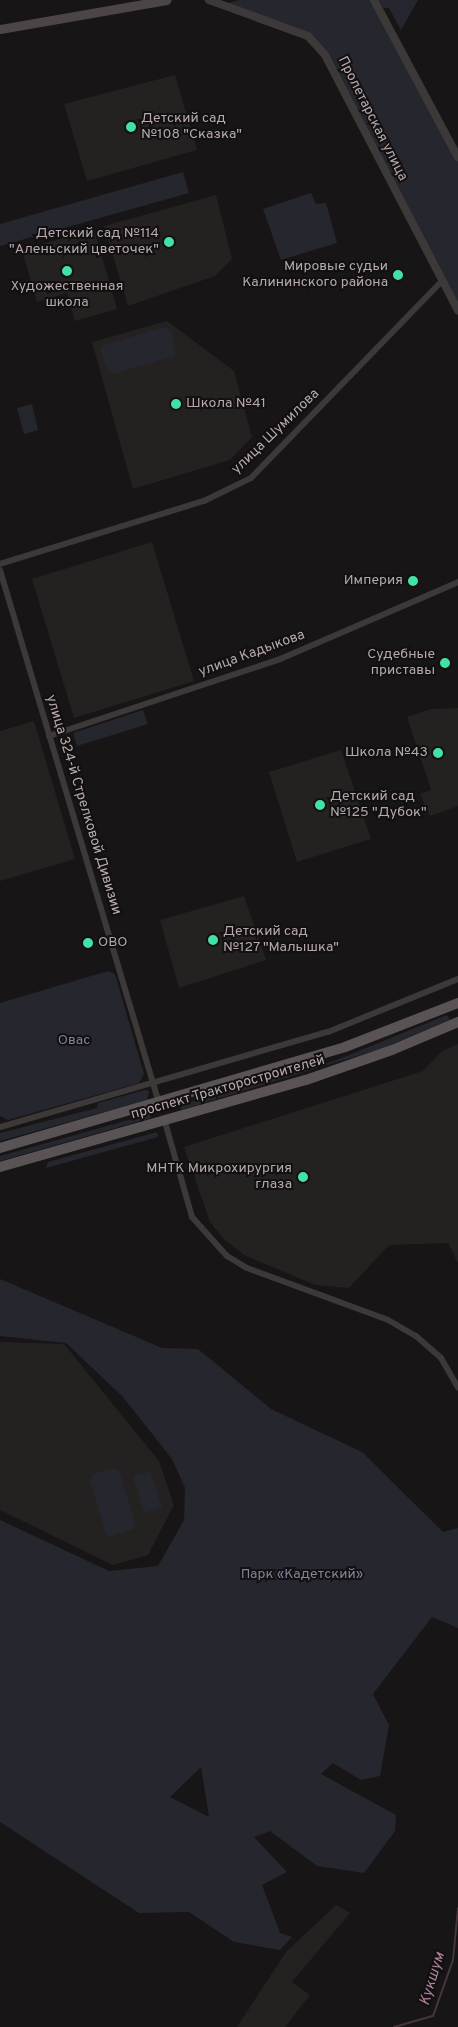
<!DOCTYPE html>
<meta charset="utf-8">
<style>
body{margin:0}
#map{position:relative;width:458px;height:2027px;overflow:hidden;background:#171515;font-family:Overpass,sans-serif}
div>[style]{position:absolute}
.built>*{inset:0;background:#242121}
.green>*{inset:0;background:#26262e}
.stream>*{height:2px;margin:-1px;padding:0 1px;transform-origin:1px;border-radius:1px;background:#46353e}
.minor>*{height:6px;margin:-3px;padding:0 3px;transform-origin:3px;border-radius:3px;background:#3d3939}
.tertiary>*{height:8px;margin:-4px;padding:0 4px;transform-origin:4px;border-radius:4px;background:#3d3939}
.secondary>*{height:9px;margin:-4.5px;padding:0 4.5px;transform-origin:4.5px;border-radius:4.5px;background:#4b4547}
.primary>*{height:10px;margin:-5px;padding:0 5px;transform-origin:5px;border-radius:5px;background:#5a5355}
.dots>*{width:14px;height:14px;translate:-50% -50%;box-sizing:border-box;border:2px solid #121010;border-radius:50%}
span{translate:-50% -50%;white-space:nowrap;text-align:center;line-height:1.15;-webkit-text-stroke:4px #121010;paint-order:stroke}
.poi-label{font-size:14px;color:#b6a8ad}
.left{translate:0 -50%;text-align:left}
.right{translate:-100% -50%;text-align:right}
.street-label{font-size:14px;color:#b6a8ad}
.park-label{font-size:14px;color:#82819f}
.water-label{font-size:15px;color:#ae829b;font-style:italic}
</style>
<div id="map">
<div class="built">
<div style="clip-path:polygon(175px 75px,197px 150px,87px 181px,64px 104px)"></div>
<div style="clip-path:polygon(216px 195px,232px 259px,215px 276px,128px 306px,104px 226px)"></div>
<div style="clip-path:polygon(94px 229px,117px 309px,75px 321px,67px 293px,37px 302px,22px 250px)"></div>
<div style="clip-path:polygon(167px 321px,234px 371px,252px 437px,230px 460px,133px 489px,92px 342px)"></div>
<div style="clip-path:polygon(152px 542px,194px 681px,74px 718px,32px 579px)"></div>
<div style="clip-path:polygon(458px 708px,458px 806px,430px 816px,420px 794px,431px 790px,407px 717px,431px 709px)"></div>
<div style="clip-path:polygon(34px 721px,75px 859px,0 881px,0 731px)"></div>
<div style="clip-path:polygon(341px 750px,371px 839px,297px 862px,269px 772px)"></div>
<div style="clip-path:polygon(244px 896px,266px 960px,179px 988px,160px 920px)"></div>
<div style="clip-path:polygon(458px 1044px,458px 1263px,448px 1243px,389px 1245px,349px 1288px,315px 1285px,244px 1255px,224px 1239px,210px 1222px,184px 1147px,423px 1071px,442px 1051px)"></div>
<div style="clip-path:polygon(0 1342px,64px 1344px,159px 1461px,174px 1505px,148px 1555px,113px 1565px,0 1510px)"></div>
<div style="clip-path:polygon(336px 1905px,350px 1913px,292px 1982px,310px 1995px,285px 2027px,237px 2027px,286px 1952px)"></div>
</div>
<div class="green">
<div style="clip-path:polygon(240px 0,371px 0,458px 159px,458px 310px,325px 55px,308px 36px,220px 5px)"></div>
<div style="clip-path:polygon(379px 0,418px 0,401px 30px,389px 8px,383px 8px)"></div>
<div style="clip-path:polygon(183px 172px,189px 193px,0 246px,0 224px)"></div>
<div style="clip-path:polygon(311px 193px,316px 204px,326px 203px,337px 243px,281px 260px,263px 209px)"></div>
<div style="clip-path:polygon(164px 327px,172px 332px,175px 356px,113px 374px,108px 372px,101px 351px,102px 346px)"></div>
<div style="clip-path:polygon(32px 404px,38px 430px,24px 434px,17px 408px)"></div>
<div style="clip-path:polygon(143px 710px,148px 724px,77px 746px,73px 733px)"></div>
<div style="clip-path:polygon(108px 971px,115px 974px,144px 1074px,139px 1083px,8px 1120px,0 1116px,0 1003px)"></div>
<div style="clip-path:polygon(447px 1015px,450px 1020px,380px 1049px,181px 1110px,180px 1105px,334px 1061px)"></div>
<div style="clip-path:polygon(145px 1090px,149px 1091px,147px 1100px,0 1141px,0 1133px,97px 1108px,98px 1103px)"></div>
<div style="clip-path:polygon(150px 1114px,151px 1118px,0 1161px,0 1156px)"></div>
<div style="clip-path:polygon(157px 1132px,158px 1137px,46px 1168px,48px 1162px)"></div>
<div style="clip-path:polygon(evenodd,0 1279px,162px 1348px,198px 1349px,271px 1409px,362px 1452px,443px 1532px,458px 1528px,458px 1628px,432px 1617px,373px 1694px,389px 1725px,380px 1776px,361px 1780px,333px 1763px,321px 1774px,396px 1815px,395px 1831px,364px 1873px,317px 1866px,270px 1831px,254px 1837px,287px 1872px,262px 1885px,280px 1933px,292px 1937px,280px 1950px,234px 1942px,189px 1912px,139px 1913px,0 1822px,0 1520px,109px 1571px,158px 1566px,184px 1520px,185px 1488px,172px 1459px,123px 1397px,66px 1343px,0 1336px,0 1279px,201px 1767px,209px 1817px,170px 1797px,201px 1767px)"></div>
<div style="clip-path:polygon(114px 1468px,119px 1470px,135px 1523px,133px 1529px,111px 1536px,106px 1534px,90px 1480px,93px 1474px)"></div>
<div style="clip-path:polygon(150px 1471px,162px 1507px,144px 1513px,133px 1476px)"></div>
</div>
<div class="stream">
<div style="left:394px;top:2027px;width:41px;rotate:-15.8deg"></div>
<div style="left:433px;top:2016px;width:59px;rotate:-70.3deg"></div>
<div style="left:453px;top:1960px;width:52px;rotate:-84.5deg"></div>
</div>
<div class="minor">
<div style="left:0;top:564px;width:214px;rotate:-17.2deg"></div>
<div style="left:204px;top:501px;width:52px;rotate:-26.1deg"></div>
<div style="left:251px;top:478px;width:274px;rotate:-45.9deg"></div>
<div style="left:0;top:570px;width:556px;rotate:73.39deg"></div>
<div style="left:49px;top:736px;width:241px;rotate:-18.4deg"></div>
<div style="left:278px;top:660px;width:196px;rotate:-23.4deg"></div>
<div style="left:165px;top:1122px;width:99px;rotate:74.1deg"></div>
<div style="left:192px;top:1217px;width:52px;rotate:48.1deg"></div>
<div style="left:227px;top:1256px;width:23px;rotate:31deg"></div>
<div style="left:247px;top:1268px;width:150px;rotate:20.2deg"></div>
<div style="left:388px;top:1320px;width:32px;rotate:30deg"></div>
<div style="left:416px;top:1336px;width:33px;rotate:41deg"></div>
<div style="left:441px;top:1358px;width:34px;rotate:60deg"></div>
<div style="left:0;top:1127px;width:341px;rotate:-16.2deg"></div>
<div style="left:328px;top:1032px;width:140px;rotate:-22.2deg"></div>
</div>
<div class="tertiary">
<div style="left:209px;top:0;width:105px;rotate:20deg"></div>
<div style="left:308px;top:36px;width:25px;rotate:48deg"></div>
<div style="left:325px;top:55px;width:288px;rotate:62.5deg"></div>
<div style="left:374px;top:0;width:178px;rotate:61.9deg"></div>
</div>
<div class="secondary">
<div style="left:0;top:29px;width:169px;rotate:-9.9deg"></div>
</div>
<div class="primary">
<div style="left:0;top:1148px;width:359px;rotate:-16.3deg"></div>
<div style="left:345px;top:1047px;width:121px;rotate:-21.3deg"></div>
<div style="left:0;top:1167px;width:318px;rotate:-15.9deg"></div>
<div style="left:306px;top:1080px;width:91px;rotate:-19.2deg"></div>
<div style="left:392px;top:1050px;width:72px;rotate:-23deg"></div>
</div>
<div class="dots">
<div style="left:131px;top:127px;background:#42e2a7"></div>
<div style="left:169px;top:242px;background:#42e2a7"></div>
<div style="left:67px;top:271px;background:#42e2a7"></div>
<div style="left:398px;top:275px;background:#42e2a7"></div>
<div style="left:176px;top:404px;background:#42e2a7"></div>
<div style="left:413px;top:581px;background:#42e2a7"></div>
<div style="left:445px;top:663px;background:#42e2a7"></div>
<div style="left:438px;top:753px;background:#42e2a7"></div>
<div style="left:320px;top:805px;background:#42e2a7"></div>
<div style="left:213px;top:940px;background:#42e2a7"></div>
<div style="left:88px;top:943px;background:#42e2a7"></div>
<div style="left:303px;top:1177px;background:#42e2a7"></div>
</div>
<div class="poi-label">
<span class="left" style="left:141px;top:127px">Детский сад<br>№108 "Сказка"</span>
<span class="right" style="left:159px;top:242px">Детский сад №114<br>"Аленьский цветочек"</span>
<span class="right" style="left:388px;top:275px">Мировые судьи<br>Калининского района</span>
<span style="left:67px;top:295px">Художественная<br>школа</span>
<span class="left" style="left:186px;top:404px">Школа №41</span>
<span class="right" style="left:403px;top:581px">Империя</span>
<span class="right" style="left:435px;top:663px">Судебные<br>приставы</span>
<span class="right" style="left:428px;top:753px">Школа №43</span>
<span class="left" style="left:330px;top:805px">Детский сад<br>№125 "Дубок"</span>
<span class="left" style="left:223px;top:940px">Детский сад<br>№127 "Малышка"</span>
<span class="left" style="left:98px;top:943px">ОВО</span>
<span class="right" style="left:292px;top:1177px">МНТК Микрохирургия<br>глаза</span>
</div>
<div class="street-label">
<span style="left:372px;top:119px;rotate:63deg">Пролетарская улица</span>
<span style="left:276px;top:432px;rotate:-44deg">улица Шумилова</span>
<span style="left:252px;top:654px;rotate:-20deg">улица Кадыкова</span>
<span style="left:83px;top:805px;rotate:73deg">улица 324-й Стрелковой Дивизии</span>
<span style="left:228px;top:1088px;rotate:-16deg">проспект Тракторостроителей</span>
</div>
<div class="park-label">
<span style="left:74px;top:1041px">Овас</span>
<span style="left:302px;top:1575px">Парк «Кадетский»</span>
</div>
<div class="water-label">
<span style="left:433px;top:1979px;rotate:-73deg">Кукшум</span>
</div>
</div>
